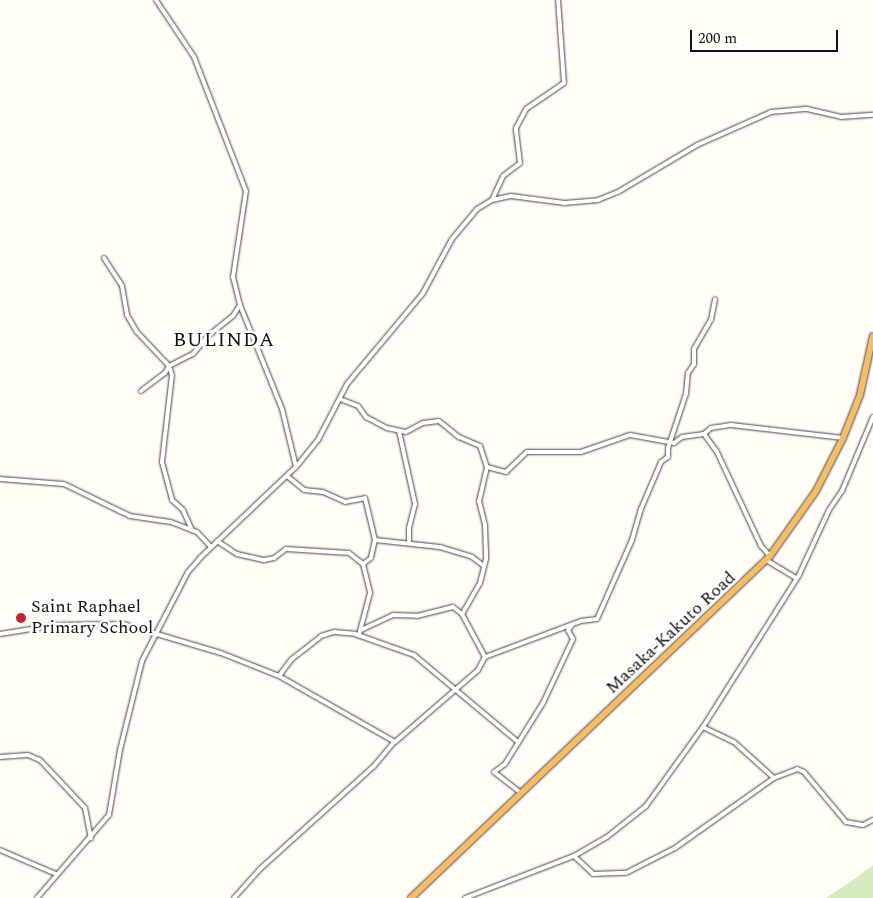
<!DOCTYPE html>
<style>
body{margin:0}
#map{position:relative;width:873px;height:898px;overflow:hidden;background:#fffdf5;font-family:Spectral,serif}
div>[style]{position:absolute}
.green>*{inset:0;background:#d5ebbd}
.roads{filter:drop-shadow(0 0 1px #444) drop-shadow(0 0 1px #444)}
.minor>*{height:4px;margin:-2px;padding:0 2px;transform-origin:2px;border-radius:2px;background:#fff}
.trunk>*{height:6px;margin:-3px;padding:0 3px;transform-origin:3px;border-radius:3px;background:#f7bc64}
.dots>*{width:14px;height:14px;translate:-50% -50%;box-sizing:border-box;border:2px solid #fff;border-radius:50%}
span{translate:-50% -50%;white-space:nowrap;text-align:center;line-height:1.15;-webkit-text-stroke:5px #fff;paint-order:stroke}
.poi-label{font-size:18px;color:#111}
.left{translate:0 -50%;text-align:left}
.street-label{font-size:18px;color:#111}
.quarter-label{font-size:20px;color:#111;letter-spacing:1px}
.scale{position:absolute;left:690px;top:30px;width:148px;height:22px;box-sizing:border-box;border:2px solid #111;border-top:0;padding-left:6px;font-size:15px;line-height:18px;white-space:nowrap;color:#111;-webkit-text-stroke:4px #fff;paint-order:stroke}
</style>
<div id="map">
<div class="green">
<div style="clip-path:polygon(873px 865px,873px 898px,826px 898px,856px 878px)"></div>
</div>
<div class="roads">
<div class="minor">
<div style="left:156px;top:0;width:69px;rotate:56.3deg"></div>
<div style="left:194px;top:57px;width:144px;rotate:68.8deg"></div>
<div style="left:246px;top:191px;width:87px;rotate:98.6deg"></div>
<div style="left:233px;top:277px;width:29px;rotate:76deg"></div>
<div style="left:240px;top:305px;width:112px;rotate:68deg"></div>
<div style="left:282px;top:409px;width:60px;rotate:76.4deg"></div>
<div style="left:492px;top:200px;width:26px;rotate:-65deg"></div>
<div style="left:503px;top:176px;width:21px;rotate:-37deg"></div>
<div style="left:520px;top:163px;width:35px;rotate:-97deg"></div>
<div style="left:516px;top:128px;width:21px;rotate:-62deg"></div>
<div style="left:526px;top:109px;width:46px;rotate:-34.4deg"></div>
<div style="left:564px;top:83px;width:83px;rotate:-94.1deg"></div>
<div style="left:104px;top:258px;width:33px;rotate:57deg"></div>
<div style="left:122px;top:286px;width:29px;rotate:80deg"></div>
<div style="left:127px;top:315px;width:20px;rotate:60deg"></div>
<div style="left:137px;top:332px;width:47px;rotate:46.7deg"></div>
<div style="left:169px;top:366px;width:9px;rotate:72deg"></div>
<div style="left:172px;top:375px;width:88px;rotate:96.6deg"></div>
<div style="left:162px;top:462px;width:39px;rotate:75deg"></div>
<div style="left:172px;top:500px;width:15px;rotate:42deg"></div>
<div style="left:183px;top:510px;width:22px;rotate:66deg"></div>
<div style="left:141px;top:391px;width:30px;rotate:-37deg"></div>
<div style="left:165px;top:373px;width:8px;rotate:-60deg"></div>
<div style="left:169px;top:366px;width:27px;rotate:-27deg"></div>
<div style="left:193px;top:354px;width:23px;rotate:-50deg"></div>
<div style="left:208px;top:336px;width:32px;rotate:-39deg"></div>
<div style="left:233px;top:316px;width:13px;rotate:-58deg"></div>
<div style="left:340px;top:399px;width:19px;rotate:21deg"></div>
<div style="left:358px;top:406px;width:14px;rotate:54deg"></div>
<div style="left:366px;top:417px;width:24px;rotate:28deg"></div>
<div style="left:387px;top:428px;width:19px;rotate:12deg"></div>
<div style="left:406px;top:432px;width:19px;rotate:-28deg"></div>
<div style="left:423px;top:423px;width:16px;rotate:-7deg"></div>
<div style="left:439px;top:421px;width:26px;rotate:39deg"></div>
<div style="left:459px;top:437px;width:23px;rotate:23deg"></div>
<div style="left:480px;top:446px;width:22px;rotate:72deg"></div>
<div style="left:487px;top:467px;width:35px;rotate:103deg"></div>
<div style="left:479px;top:501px;width:25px;rotate:76deg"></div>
<div style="left:485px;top:525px;width:34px;rotate:88deg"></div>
<div style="left:486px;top:559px;width:25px;rotate:104deg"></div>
<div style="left:480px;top:583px;width:36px;rotate:120deg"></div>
<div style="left:399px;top:431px;width:75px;rotate:77.6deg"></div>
<div style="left:415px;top:504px;width:25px;rotate:104deg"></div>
<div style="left:409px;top:528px;width:14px;rotate:90deg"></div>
<div style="left:704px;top:434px;width:22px;rotate:54deg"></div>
<div style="left:717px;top:452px;width:104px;rotate:64.9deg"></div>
<div style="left:761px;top:546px;width:13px;rotate:48deg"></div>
<div style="left:487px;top:467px;width:20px;rotate:15deg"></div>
<div style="left:506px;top:472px;width:29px;rotate:-44deg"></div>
<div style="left:527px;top:452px;width:54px"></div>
<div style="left:581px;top:452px;width:52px;rotate:-19.1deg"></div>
<div style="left:630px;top:435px;width:45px;rotate:10.3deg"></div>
<div style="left:674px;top:443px;width:10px;rotate:-37deg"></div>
<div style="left:682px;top:437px;width:22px;rotate:-8deg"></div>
<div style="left:704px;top:434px;width:9px;rotate:-41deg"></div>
<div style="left:711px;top:428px;width:20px;rotate:-9deg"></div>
<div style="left:731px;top:425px;width:113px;rotate:6.6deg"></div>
<div style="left:287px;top:476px;width:22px;rotate:39deg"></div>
<div style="left:304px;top:490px;width:19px;rotate:6deg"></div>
<div style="left:323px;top:492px;width:24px;rotate:24deg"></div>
<div style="left:345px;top:502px;width:20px;rotate:-11deg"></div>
<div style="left:365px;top:498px;width:43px;rotate:76.6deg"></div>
<div style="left:375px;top:540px;width:18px;rotate:103deg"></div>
<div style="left:371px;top:558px;width:10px;rotate:143deg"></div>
<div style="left:0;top:479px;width:64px;rotate:4.5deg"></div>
<div style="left:64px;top:484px;width:73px;rotate:25.9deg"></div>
<div style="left:130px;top:516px;width:41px;rotate:8.3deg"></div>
<div style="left:171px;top:522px;width:28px;rotate:21deg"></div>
<div style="left:197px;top:532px;width:21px;rotate:47deg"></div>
<div style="left:375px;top:540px;width:65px;rotate:6.1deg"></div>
<div style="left:440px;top:547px;width:34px;rotate:17deg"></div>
<div style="left:472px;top:557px;width:15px;rotate:37deg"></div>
<div style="left:217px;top:541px;width:24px;rotate:33deg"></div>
<div style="left:237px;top:554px;width:28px;rotate:13deg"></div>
<div style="left:264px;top:560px;width:10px;rotate:-11deg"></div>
<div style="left:274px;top:558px;width:15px;rotate:-37deg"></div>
<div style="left:286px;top:549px;width:63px;rotate:3.6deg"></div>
<div style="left:349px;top:553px;width:18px;rotate:38deg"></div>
<div style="left:363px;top:564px;width:30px;rotate:76deg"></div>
<div style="left:370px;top:593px;width:43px;rotate:104.7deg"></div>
<div style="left:766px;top:560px;width:35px;rotate:31deg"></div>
<div style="left:361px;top:630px;width:35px;rotate:-25deg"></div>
<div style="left:393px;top:615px;width:24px;rotate:2deg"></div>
<div style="left:417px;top:616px;width:37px;rotate:-14deg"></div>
<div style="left:453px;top:607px;width:11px;rotate:38deg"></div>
<div style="left:462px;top:614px;width:49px;rotate:61.9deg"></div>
<div style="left:0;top:634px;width:57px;rotate:-9.1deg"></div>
<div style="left:56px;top:625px;width:67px;rotate:-0.9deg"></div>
<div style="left:123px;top:624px;width:102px;rotate:16.5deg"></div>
<div style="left:221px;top:653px;width:62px;rotate:21.6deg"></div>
<div style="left:279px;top:676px;width:133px;rotate:29.6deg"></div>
<div style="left:395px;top:742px;width:110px;rotate:-40.9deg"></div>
<div style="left:478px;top:670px;width:15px;rotate:-62deg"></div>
<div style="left:485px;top:657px;width:103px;rotate:-20.6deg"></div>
<div style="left:581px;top:621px;width:16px;rotate:-7deg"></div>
<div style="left:597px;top:619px;width:86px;rotate:-66.1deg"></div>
<div style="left:632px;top:540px;width:32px;rotate:-74deg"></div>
<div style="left:641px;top:509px;width:51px;rotate:-66.9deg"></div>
<div style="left:661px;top:462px;width:9px;rotate:-36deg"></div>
<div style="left:668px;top:457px;width:9px;rotate:-90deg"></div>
<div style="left:668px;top:448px;width:57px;rotate:-71.6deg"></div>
<div style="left:686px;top:394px;width:21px;rotate:-85deg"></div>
<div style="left:688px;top:373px;width:11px;rotate:-56deg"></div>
<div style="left:694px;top:364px;width:15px;rotate:-90deg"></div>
<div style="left:694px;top:349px;width:34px;rotate:-60deg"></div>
<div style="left:711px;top:320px;width:21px;rotate:-79deg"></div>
<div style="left:279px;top:676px;width:21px;rotate:-53deg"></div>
<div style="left:292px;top:659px;width:37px;rotate:-38deg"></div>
<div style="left:321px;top:636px;width:14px;rotate:-17deg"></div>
<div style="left:334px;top:632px;width:21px;rotate:5deg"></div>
<div style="left:355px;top:634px;width:63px;rotate:19.6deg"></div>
<div style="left:414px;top:655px;width:134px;rotate:39.9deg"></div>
<div style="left:703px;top:727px;width:34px;rotate:26deg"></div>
<div style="left:734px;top:742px;width:54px;rotate:42deg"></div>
<div style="left:0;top:757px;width:28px;rotate:-4deg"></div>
<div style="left:28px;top:755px;width:13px;rotate:23deg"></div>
<div style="left:40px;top:760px;width:66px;rotate:46.8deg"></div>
<div style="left:85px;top:808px;width:31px;rotate:79deg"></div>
<div style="left:521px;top:793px;width:34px;rotate:-142deg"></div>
<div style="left:494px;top:772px;width:14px;rotate:-36deg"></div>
<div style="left:505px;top:764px;width:72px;rotate:-58.1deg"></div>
<div style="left:543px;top:703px;width:71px;rotate:-64.9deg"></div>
<div style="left:573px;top:639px;width:10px;rotate:-119deg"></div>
<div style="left:568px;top:630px;width:6px;rotate:-51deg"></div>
<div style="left:0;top:850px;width:61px;rotate:23.2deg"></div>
<div style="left:574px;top:856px;width:26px;rotate:43deg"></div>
<div style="left:593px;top:874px;width:33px;rotate:-2deg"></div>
<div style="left:626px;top:873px;width:55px;rotate:-27deg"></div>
<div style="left:675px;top:848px;width:121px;rotate:-35.3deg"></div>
<div style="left:774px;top:778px;width:25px;rotate:-21deg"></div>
<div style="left:797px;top:769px;width:8px;rotate:23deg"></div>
<div style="left:804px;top:772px;width:65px;rotate:50deg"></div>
<div style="left:846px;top:822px;width:17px;rotate:10deg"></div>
<div style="left:863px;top:825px;width:11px;rotate:-27deg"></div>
<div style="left:37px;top:898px;width:110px;rotate:-49.1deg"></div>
<div style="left:109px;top:815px;width:66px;rotate:-80.4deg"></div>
<div style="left:120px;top:750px;width:92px;rotate:-76.1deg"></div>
<div style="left:142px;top:661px;width:100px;rotate:-62.7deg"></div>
<div style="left:188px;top:572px;width:20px;rotate:-49deg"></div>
<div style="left:201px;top:557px;width:131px;rotate:-43.5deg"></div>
<div style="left:296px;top:467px;width:35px;rotate:-51deg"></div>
<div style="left:318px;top:440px;width:63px;rotate:-62.6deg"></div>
<div style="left:347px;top:384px;width:119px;rotate:-50.1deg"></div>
<div style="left:423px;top:293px;width:61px;rotate:-61.8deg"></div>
<div style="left:452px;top:239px;width:39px;rotate:-50deg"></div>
<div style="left:477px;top:209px;width:17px;rotate:-31deg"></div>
<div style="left:492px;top:200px;width:19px;rotate:-12deg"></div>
<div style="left:511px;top:196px;width:54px;rotate:7.4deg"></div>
<div style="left:565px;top:203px;width:33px;rotate:-5deg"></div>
<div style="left:598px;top:200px;width:22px;rotate:-22deg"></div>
<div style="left:618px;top:192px;width:92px;rotate:-30.7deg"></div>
<div style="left:697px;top:145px;width:81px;rotate:-24deg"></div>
<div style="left:771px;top:112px;width:36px;rotate:-5deg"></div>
<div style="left:807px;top:109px;width:35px;rotate:13deg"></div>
<div style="left:841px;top:117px;width:32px;rotate:-4deg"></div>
<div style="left:234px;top:898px;width:39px;rotate:-48deg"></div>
<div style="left:260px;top:869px;width:154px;rotate:-42.1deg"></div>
<div style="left:374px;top:766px;width:31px;rotate:-50deg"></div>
<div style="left:465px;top:898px;width:117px;rotate:-21.1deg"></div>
<div style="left:574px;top:856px;width:38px;rotate:-30deg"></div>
<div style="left:607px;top:837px;width:50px;rotate:-38.5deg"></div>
<div style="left:646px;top:806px;width:97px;rotate:-54.2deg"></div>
<div style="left:703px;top:727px;width:180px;rotate:-57.7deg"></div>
<div style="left:799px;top:575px;width:72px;rotate:-65.2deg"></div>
<div style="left:829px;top:510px;width:23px;rotate:-56deg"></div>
<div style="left:842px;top:491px;width:80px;rotate:-67.3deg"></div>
</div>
<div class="trunk">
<div style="left:411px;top:898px;width:496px;rotate:-43.6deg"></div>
<div style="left:770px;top:556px;width:80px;rotate:-54.7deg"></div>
<div style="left:816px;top:491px;width:59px;rotate:-63deg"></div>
<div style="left:843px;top:438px;width:46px;rotate:-68.4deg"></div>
<div style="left:860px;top:395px;width:60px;rotate:-77.6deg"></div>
</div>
</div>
<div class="dots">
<div style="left:21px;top:618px;background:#c4262e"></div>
</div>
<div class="poi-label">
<span class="left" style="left:31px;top:618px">Saint Raphael<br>Primary School</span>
</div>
<div class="street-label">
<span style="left:671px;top:633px;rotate:-43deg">Masaka-Kakuto Road</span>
</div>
<div class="quarter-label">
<span style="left:224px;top:340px">BULINDA</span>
</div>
<div class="scale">200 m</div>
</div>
